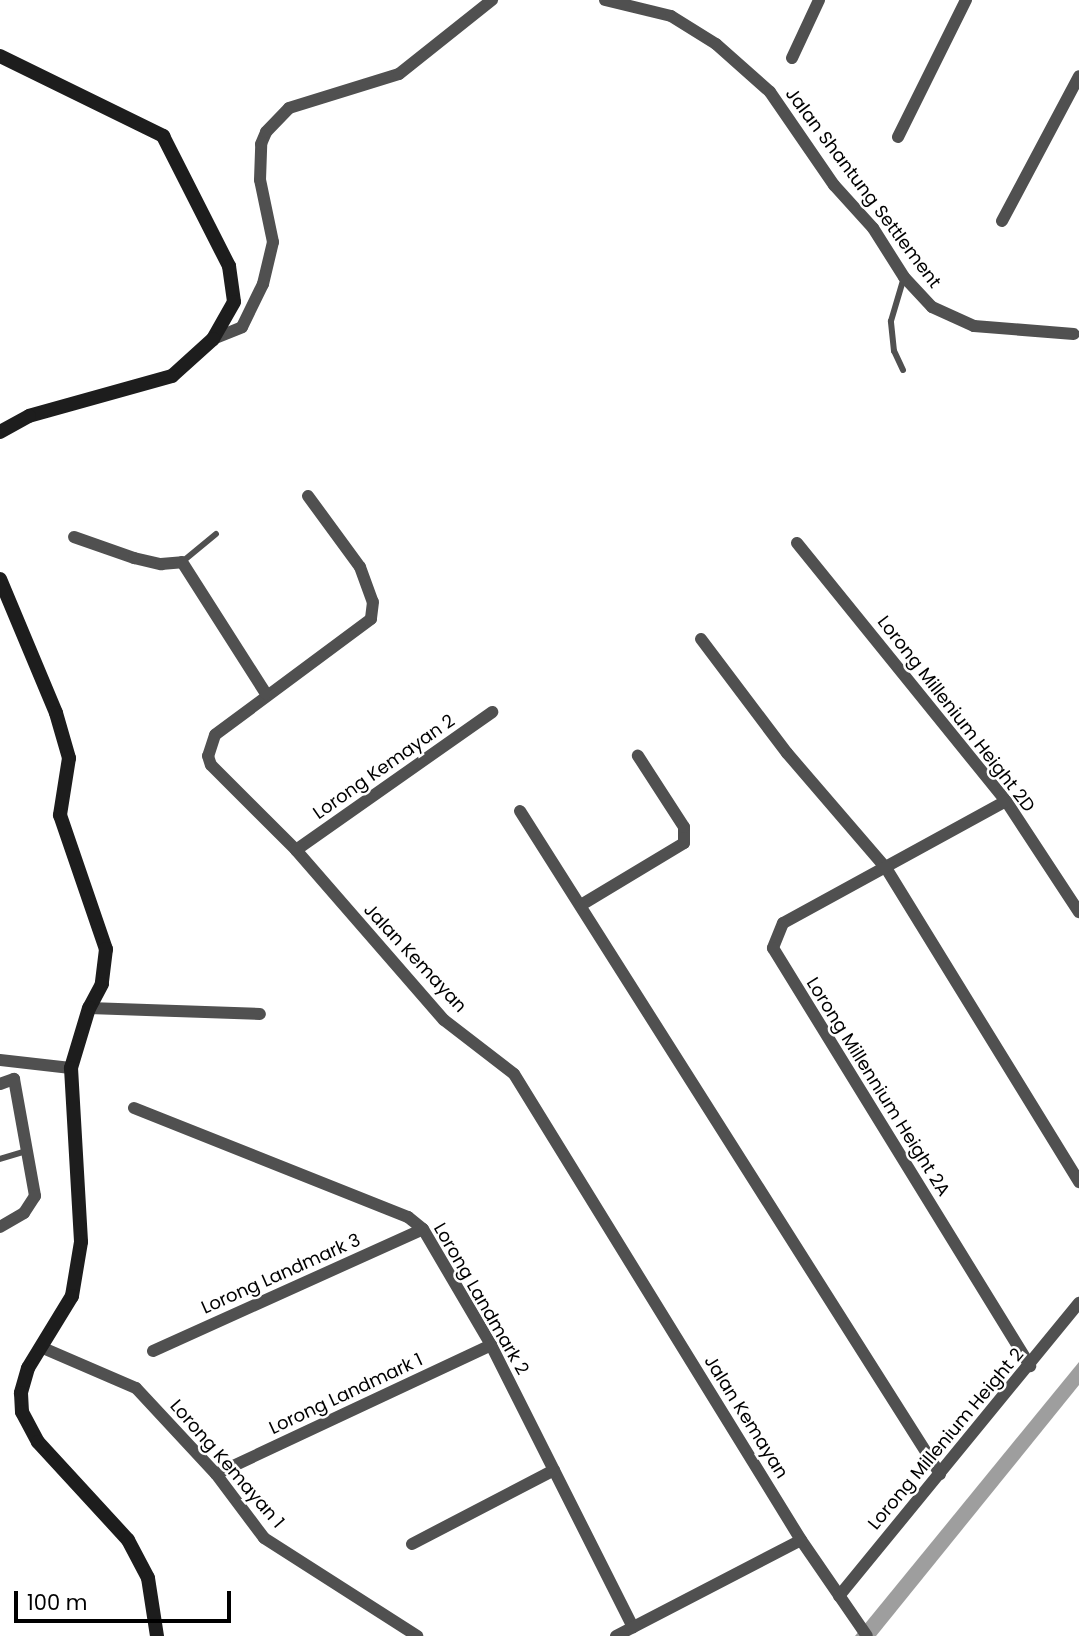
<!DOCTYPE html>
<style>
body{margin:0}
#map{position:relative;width:1079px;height:1636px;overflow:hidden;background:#fff;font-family:Poppins,sans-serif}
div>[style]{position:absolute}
.water>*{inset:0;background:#9e9e9e}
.lane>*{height:6px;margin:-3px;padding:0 3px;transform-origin:3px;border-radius:3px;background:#505050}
.street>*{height:12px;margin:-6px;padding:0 6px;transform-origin:6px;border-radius:6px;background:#505050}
.secondary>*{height:14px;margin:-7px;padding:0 7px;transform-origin:7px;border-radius:7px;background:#1d1d1d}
span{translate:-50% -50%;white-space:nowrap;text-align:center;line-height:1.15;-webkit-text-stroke:5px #fff;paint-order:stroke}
.street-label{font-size:18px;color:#000}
.scale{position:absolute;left:14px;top:1591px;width:217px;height:32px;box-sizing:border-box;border:4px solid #000;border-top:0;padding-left:9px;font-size:21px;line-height:24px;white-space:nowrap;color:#000;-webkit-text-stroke:5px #fff;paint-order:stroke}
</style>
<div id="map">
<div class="water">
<div style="clip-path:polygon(1079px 1362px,1079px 1385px,876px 1636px,855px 1636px)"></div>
</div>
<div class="lane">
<div style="left:903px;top:370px;width:21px;rotate:-115deg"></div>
<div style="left:894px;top:351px;width:30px;rotate:-96deg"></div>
<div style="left:891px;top:321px;width:46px;rotate:-73.5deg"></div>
<div style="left:182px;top:562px;width:44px;rotate:-39.5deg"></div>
<div style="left:0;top:1159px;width:28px;rotate:-17deg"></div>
</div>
<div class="street">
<div style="left:605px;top:0;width:68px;rotate:13.6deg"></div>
<div style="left:671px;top:16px;width:53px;rotate:31.9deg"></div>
<div style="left:716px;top:44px;width:72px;rotate:41.6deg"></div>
<div style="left:770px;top:92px;width:113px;rotate:55.5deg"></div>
<div style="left:834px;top:185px;width:58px;rotate:47.8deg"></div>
<div style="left:873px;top:228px;width:58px;rotate:57.7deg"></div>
<div style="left:904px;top:277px;width:41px;rotate:47deg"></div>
<div style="left:932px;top:307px;width:46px;rotate:24.3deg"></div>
<div style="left:974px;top:326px;width:100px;rotate:4.6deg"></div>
<div style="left:792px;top:58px;width:64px;rotate:-65deg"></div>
<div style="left:898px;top:137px;width:153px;rotate:-63.6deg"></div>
<div style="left:1002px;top:221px;width:164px;rotate:-62deg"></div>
<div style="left:213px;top:339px;width:31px;rotate:-22deg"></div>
<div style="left:242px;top:327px;width:48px;rotate:-64deg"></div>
<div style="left:263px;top:284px;width:43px;rotate:-76.6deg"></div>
<div style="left:273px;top:242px;width:63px;rotate:-101.8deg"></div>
<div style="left:260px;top:180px;width:36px;rotate:-88deg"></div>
<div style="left:261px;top:144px;width:13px;rotate:-67deg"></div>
<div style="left:266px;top:132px;width:33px;rotate:-46deg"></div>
<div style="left:289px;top:108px;width:115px;rotate:-17.2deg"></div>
<div style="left:399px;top:74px;width:119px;rotate:-38.5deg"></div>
<div style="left:308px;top:496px;width:88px;rotate:53.8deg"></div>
<div style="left:360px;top:567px;width:37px;rotate:70deg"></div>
<div style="left:373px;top:602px;width:17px;rotate:97deg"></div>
<div style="left:371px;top:619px;width:194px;rotate:143.4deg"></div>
<div style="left:215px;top:735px;width:22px;rotate:108deg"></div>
<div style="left:208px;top:756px;width:9px;rotate:72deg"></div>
<div style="left:211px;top:765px;width:120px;rotate:45deg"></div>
<div style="left:296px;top:850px;width:225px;rotate:49deg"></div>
<div style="left:444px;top:1020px;width:88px;rotate:37.6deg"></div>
<div style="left:514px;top:1074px;width:547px;rotate:58.37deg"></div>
<div style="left:801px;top:1540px;width:116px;rotate:55.5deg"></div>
<div style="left:74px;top:537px;width:64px;rotate:19.3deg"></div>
<div style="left:134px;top:558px;width:28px;rotate:13deg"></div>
<div style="left:161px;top:564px;width:21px;rotate:-5deg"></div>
<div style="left:182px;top:562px;width:156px;rotate:57.5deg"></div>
<div style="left:797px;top:543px;width:332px;rotate:51deg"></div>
<div style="left:1006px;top:801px;width:133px;rotate:56.7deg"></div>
<div style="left:701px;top:639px;width:143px;rotate:53deg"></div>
<div style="left:787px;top:753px;width:152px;rotate:49.3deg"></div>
<div style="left:886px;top:868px;width:369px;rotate:58.4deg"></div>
<div style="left:1006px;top:801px;width:254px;rotate:151.3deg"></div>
<div style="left:783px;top:923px;width:27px;rotate:112deg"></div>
<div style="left:773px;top:948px;width:491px;rotate:58.4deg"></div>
<div style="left:520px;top:811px;width:785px;rotate:57.65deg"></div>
<div style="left:296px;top:850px;width:240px;rotate:-35.1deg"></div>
<div style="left:581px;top:905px;width:120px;rotate:-31deg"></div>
<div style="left:684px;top:843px;width:16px;rotate:-90deg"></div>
<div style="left:684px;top:827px;width:85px;rotate:-122.9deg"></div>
<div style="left:89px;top:1008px;width:171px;rotate:2deg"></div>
<div style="left:0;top:1060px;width:71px;rotate:6.4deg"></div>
<div style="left:0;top:1084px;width:15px;rotate:-20deg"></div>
<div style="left:14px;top:1079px;width:119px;rotate:79.8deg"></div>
<div style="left:35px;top:1196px;width:20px;rotate:123deg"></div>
<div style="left:24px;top:1213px;width:28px;rotate:150deg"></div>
<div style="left:134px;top:1108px;width:295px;rotate:21.7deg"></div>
<div style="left:408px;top:1217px;width:19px;rotate:39deg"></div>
<div style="left:423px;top:1229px;width:134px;rotate:59.6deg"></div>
<div style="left:491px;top:1345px;width:316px;rotate:63.3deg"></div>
<div style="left:43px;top:1348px;width:101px;rotate:23.3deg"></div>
<div style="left:136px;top:1388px;width:117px;rotate:47.1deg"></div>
<div style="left:216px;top:1474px;width:80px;rotate:53.1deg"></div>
<div style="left:264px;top:1538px;width:182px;rotate:32.6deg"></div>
<div style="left:153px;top:1351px;width:296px;rotate:-24.3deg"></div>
<div style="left:216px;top:1474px;width:304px;rotate:-25.1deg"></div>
<div style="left:412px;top:1544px;width:160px;rotate:-27.5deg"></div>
<div style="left:839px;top:1596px;width:379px;rotate:-50.7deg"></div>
<div style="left:616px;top:1636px;width:208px;rotate:-27.4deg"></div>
</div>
<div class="secondary">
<div style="left:0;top:56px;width:182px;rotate:26.1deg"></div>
<div style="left:163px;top:136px;width:146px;rotate:63.1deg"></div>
<div style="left:229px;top:266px;width:36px;rotate:82deg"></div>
<div style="left:234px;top:302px;width:43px;rotate:119.6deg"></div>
<div style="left:213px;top:339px;width:55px;rotate:137.9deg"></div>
<div style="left:172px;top:376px;width:148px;rotate:164.4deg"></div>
<div style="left:29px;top:416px;width:33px;rotate:151deg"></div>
<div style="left:0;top:579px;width:145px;rotate:67.3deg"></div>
<div style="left:56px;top:713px;width:47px;rotate:73.9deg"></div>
<div style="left:69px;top:758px;width:58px;rotate:99deg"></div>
<div style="left:60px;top:815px;width:142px;rotate:71.1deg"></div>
<div style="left:106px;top:949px;width:35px;rotate:97deg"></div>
<div style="left:102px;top:984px;width:27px;rotate:118deg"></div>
<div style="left:89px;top:1008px;width:63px;rotate:106.7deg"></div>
<div style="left:71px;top:1068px;width:174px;rotate:86.7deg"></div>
<div style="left:81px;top:1242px;width:55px;rotate:99.5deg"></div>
<div style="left:72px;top:1296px;width:84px;rotate:121.4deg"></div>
<div style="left:28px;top:1368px;width:26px;rotate:106deg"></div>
<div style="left:21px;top:1393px;width:19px;rotate:87deg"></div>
<div style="left:22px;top:1412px;width:34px;rotate:62deg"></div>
<div style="left:38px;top:1442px;width:133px;rotate:47.4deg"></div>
<div style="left:128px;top:1540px;width:43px;rotate:62.2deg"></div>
<div style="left:148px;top:1578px;width:59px;rotate:81.2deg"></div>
</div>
<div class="street-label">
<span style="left:863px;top:188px;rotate:53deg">Jalan Shantung Settlement</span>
<span style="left:956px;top:714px;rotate:52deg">Lorong Millenium Height 2D</span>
<span style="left:384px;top:767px;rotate:-35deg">Lorong Kemayan 2</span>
<span style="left:415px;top:958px;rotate:47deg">Jalan Kemayan</span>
<span style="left:878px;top:1087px;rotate:58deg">Lorong Millennium Height 2A</span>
<span style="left:281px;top:1274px;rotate:-24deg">Lorong Landmark 3</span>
<span style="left:481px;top:1299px;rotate:60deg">Lorong Landmark 2</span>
<span style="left:346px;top:1394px;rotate:-25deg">Lorong Landmark 1</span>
<span style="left:746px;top:1417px;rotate:58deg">Jalan Kemayan</span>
<span style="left:946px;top:1439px;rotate:-50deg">Lorong Millenium Height 2</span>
<span style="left:227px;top:1464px;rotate:49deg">Lorong Kemayan 1</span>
</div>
<div class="scale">100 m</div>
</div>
